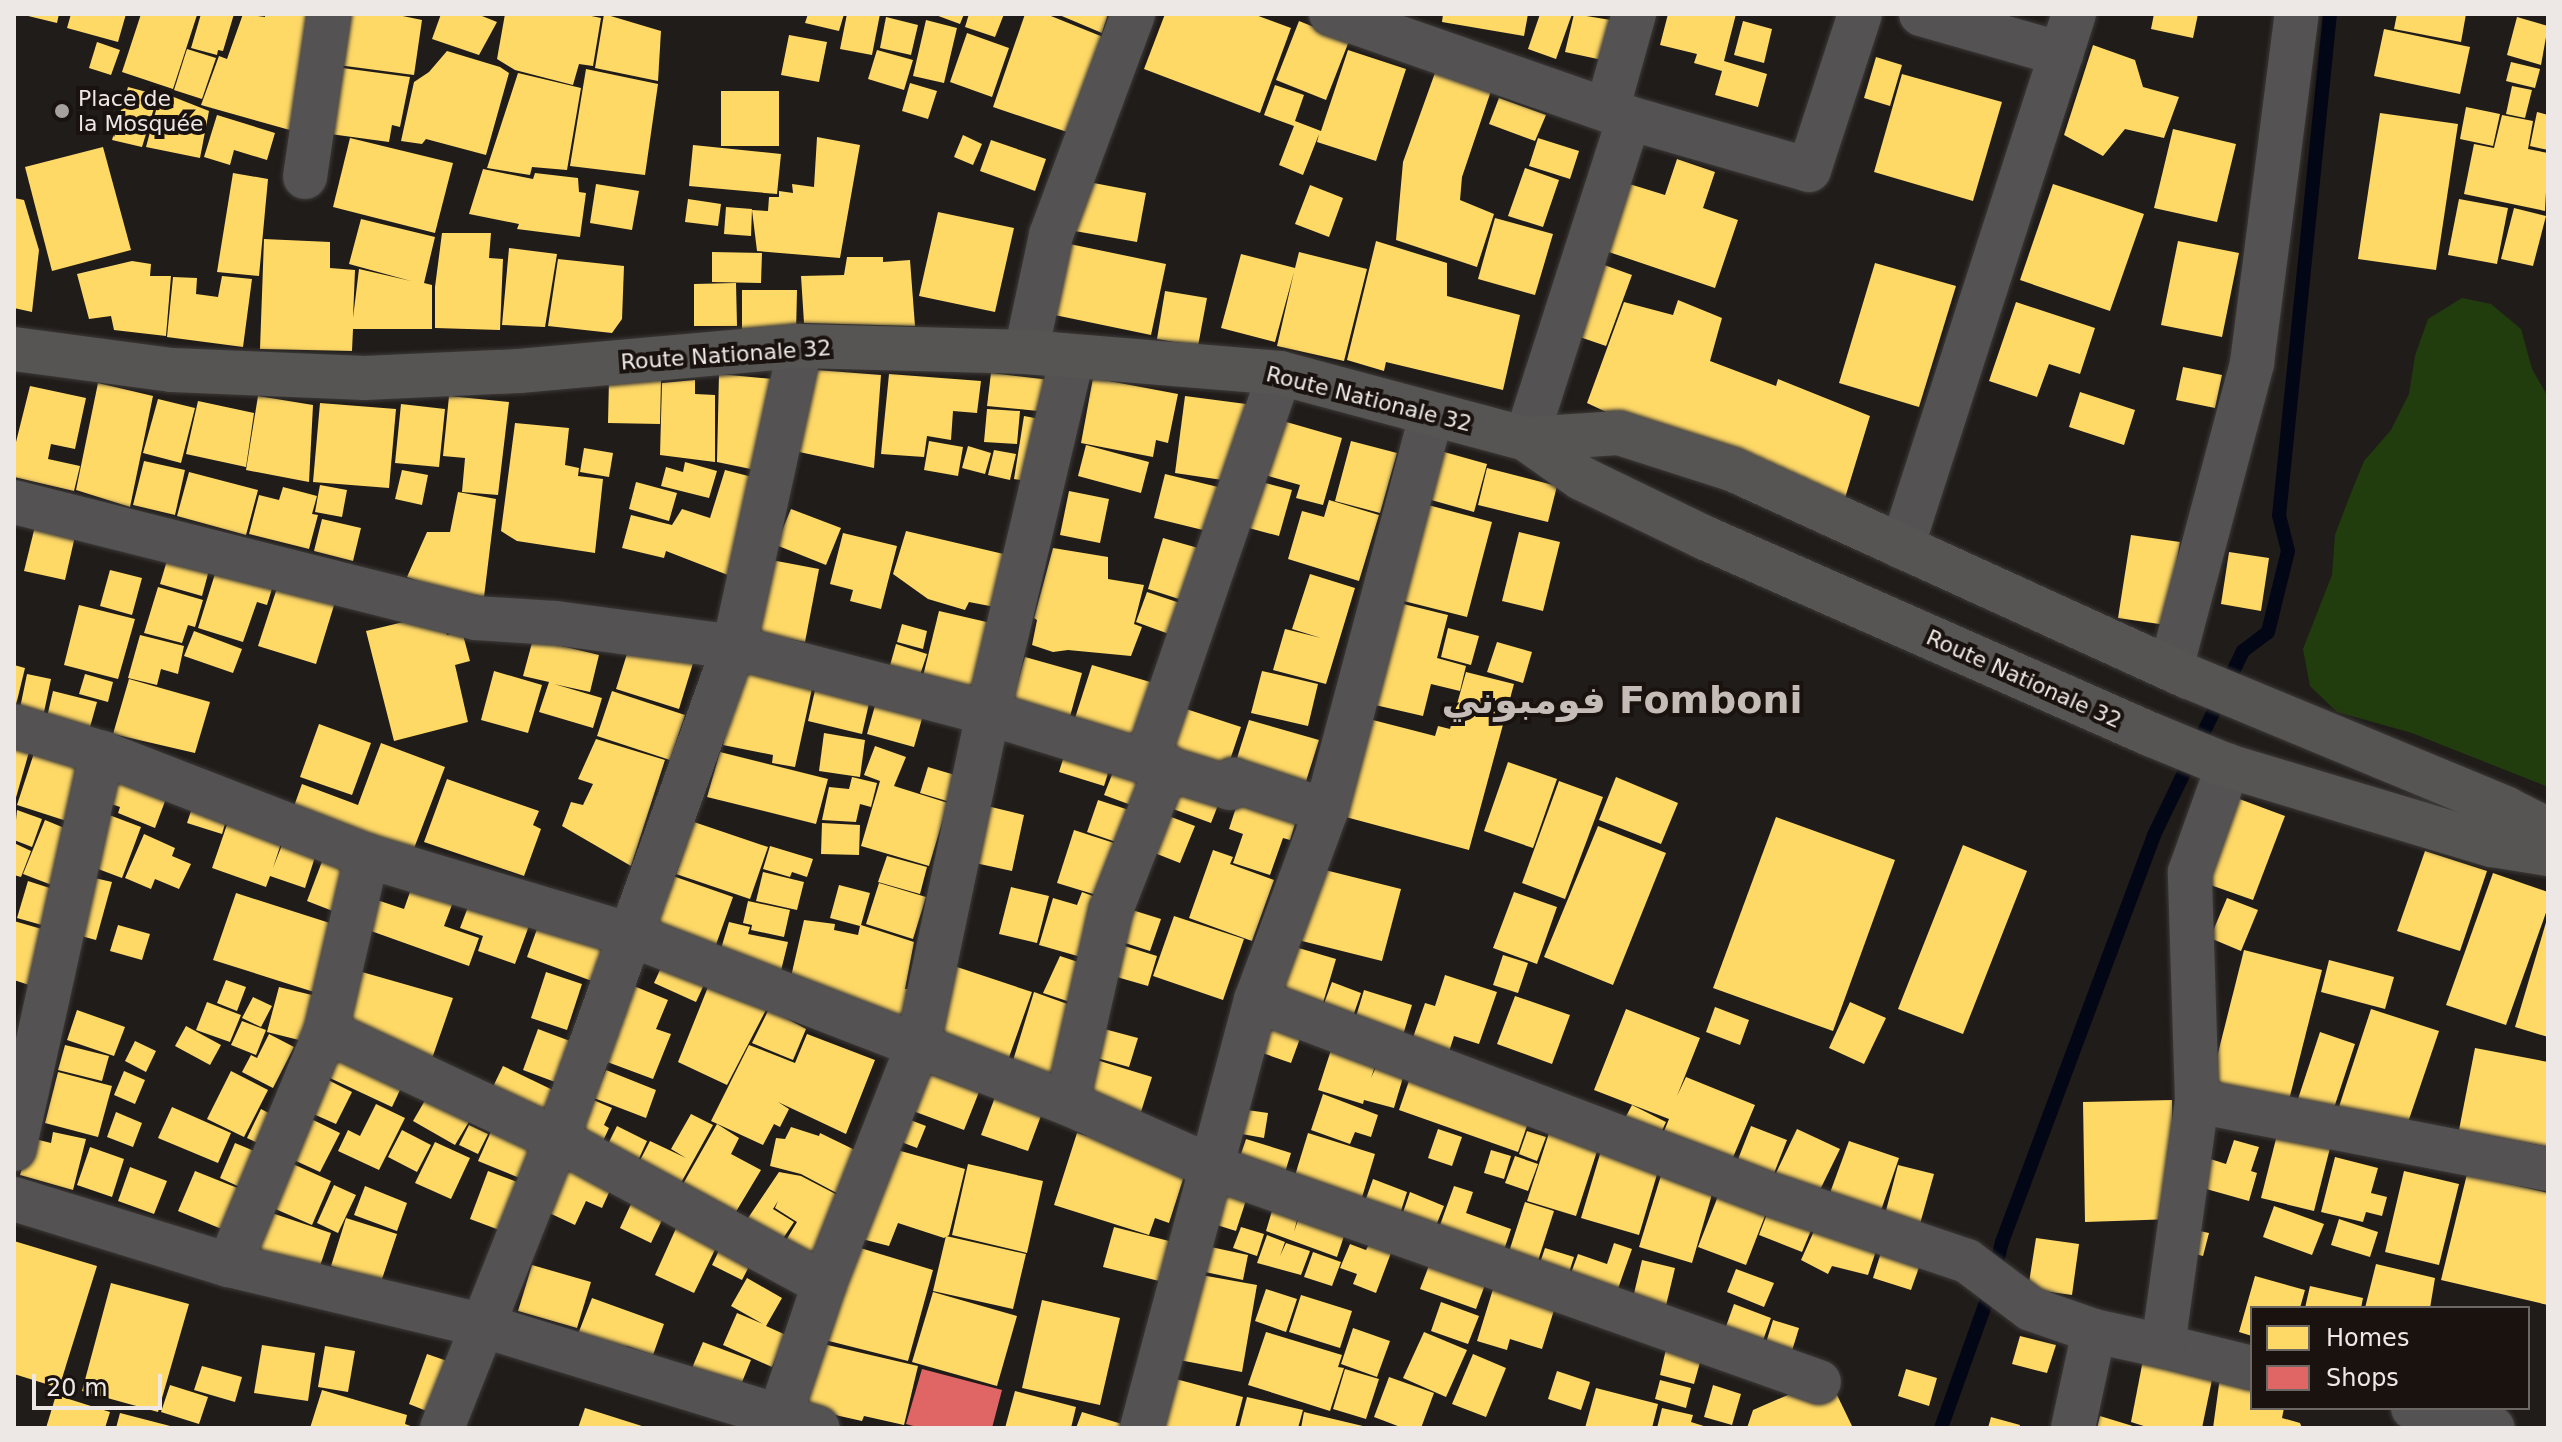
<!DOCTYPE html>
<meta charset="utf-8">
<style>
body{margin:0}
#map{position:relative;width:2562px;height:1442px;overflow:hidden;background:#201c1a;font-family:"DejaVu Sans","Noto Naskh Arabic",sans-serif}
div>[style]{position:absolute}
.green>*{inset:0;background:#223d0d}
.homes>*{inset:0;background:#ffd966}
.shops>*{inset:0;background:#e06666}
.stream>*{height:14px;margin:-7px;padding:0 7px;transform-origin:7px;border-radius:7px;background:#030715}
.roads{filter:drop-shadow(0 0 2px #3c3937) drop-shadow(0 0 2px #3c3937)}
.street>*{height:44px;margin:-22px;padding:0 22px;transform-origin:22px;border-radius:22px;background:#545252}
.secondary>*{height:44px;margin:-22px;padding:0 22px;transform-origin:22px;border-radius:22px;background:#575554}
.dots>*{width:22px;height:22px;translate:-50% -50%;box-sizing:border-box;border:4px solid #19120e;border-radius:50%}
span{translate:-50% -50%;white-space:nowrap;text-align:center;line-height:1.15;-webkit-text-stroke:8px #19120e;paint-order:stroke}
.poi-label{font-size:22px;color:#ede8e5}
.left{translate:0 -50%;text-align:left}
.street-label{font-size:22px;color:#ede8e5}
.town-label{font-size:38px;color:#c6bcb7;font-weight:700}
.frame{position:absolute;inset:0;border:16px solid #ede8e5;pointer-events:none}
.legend{position:absolute;left:2250px;top:1306px;width:280px;height:104px;box-sizing:border-box;background:#19120e;border:2px solid #6e6864;margin:0;padding:10px 14px;list-style:none;font-size:24px;color:#ede8e5}
.legend li{display:flex;align-items:center;gap:16px;height:40px}
.legend b{width:40px;border:2px solid #6e6864}
.scale{position:absolute;left:32px;top:1374px;width:130px;height:36px;box-sizing:border-box;border:4px solid #ede8e5;border-top:0;padding-left:10px;font-size:24px;line-height:28px;white-space:nowrap;color:#ede8e5;-webkit-text-stroke:6px #19120e;paint-order:stroke}
</style>
<div id="map">
<div class="green">
<div style="clip-path:polygon(2462px 298px,2491px 304px,2521px 329px,2532px 369px,2548px 397px,2548px 787px,2412px 733px,2337px 712px,2310px 686px,2303px 649px,2332px 575px,2335px 535px,2349px 498px,2364px 461px,2391px 430px,2409px 394px,2415px 356px,2428px 319px)"></div>
</div>
<div class="homes">
<div style="clip-path:polygon(20px 14px,59px 14px,57px 23px)"></div>
<div style="clip-path:polygon(71px 14px,126px 14px,118px 42px,67px 28px)"></div>
<div style="clip-path:polygon(141px 14px,197px 15px,173px 89px,122px 72px)"></div>
<div style="clip-path:polygon(201px 14px,234px 14px,223px 51px,218px 50px,217px 55px,191px 48px)"></div>
<div style="clip-path:polygon(243px 14px,265px 17px,265px 14px,319px 14px,297px 132px,201px 105px,219px 56px,227px 59px)"></div>
<div style="clip-path:polygon(341px 14px,393px 14px,422px 20px,414px 75px,338px 65px)"></div>
<div style="clip-path:polygon(441px 14px,477px 14px,497px 22px,479px 55px,432px 39px)"></div>
<div style="clip-path:polygon(505px 14px,582px 14px,601px 18px,593px 66px,579px 64px,573px 85px,515px 70px,497px 59px)"></div>
<div style="clip-path:polygon(604px 14px,661px 31px,658px 81px,595px 68px)"></div>
<div style="clip-path:polygon(808px 14px,844px 14px,839px 31px,805px 23px)"></div>
<div style="clip-path:polygon(847px 14px,880px 14px,872px 55px,840px 49px)"></div>
<div style="clip-path:polygon(933px 14px,964px 14px,960px 24px)"></div>
<div style="clip-path:polygon(969px 14px,1004px 14px,995px 37px,965px 27px)"></div>
<div style="clip-path:polygon(1025px 14px,1046px 14px,1103px 37px,1070px 133px,993px 107px)"></div>
<div style="clip-path:polygon(1057px 14px,1108px 14px,1102px 33px)"></div>
<div style="clip-path:polygon(1165px 14px,1253px 14px,1291px 28px,1260px 113px,1144px 69px)"></div>
<div style="clip-path:polygon(1443px 14px,1528px 14px,1524px 36px,1442px 22px)"></div>
<div style="clip-path:polygon(1540px 14px,1572px 14px,1556px 59px,1528px 49px)"></div>
<div style="clip-path:polygon(1574px 14px,1617px 21px,1607px 61px,1565px 52px)"></div>
<div style="clip-path:polygon(1668px 14px,1736px 14px,1724px 61px,1767px 74px,1758px 107px,1715px 95px,1722px 71px,1694px 63px,1697px 54px,1660px 45px)"></div>
<div style="clip-path:polygon(2154px 14px,2198px 14px,2193px 38px,2151px 29px)"></div>
<div style="clip-path:polygon(2397px 14px,2466px 14px,2461px 42px,2394px 29px)"></div>
<div style="clip-path:polygon(886px 17px,918px 25px,911px 55px,880px 48px)"></div>
<div style="clip-path:polygon(2517px 17px,2548px 26px,2541px 65px,2507px 55px)"></div>
<div style="clip-path:polygon(926px 20px,957px 28px,944px 83px,913px 76px)"></div>
<div style="clip-path:polygon(1299px 21px,1349px 41px,1326px 100px,1276px 80px)"></div>
<div style="clip-path:polygon(1743px 21px,1772px 29px,1764px 63px,1734px 55px)"></div>
<div style="clip-path:polygon(2384px 29px,2470px 47px,2460px 94px,2374px 76px)"></div>
<div style="clip-path:polygon(967px 33px,1009px 48px,992px 97px,950px 82px)"></div>
<div style="clip-path:polygon(789px 35px,827px 42px,819px 82px,781px 75px)"></div>
<div style="clip-path:polygon(97px 42px,120px 50px,111px 75px,89px 68px)"></div>
<div style="clip-path:polygon(2093px 45px,2135px 60px,2143px 87px,2179px 97px,2164px 138px,2125px 129px,2103px 156px,2064px 135px)"></div>
<div style="clip-path:polygon(187px 49px,216px 58px,202px 99px,174px 90px)"></div>
<div style="clip-path:polygon(877px 50px,913px 60px,904px 90px,868px 79px)"></div>
<div style="clip-path:polygon(1348px 50px,1406px 69px,1376px 161px,1317px 142px,1319px 134px,1303px 175px,1279px 165px,1294px 126px,1264px 115px,1275px 85px,1304px 95px,1295px 121px,1321px 131px)"></div>
<div style="clip-path:polygon(447px 51px,500px 67px,509px 73px,486px 155px,426px 139px,422px 144px,401px 141px,414px 82px,429px 72px)"></div>
<div style="clip-path:polygon(1876px 57px,1902px 65px,1890px 106px,1864px 98px)"></div>
<div style="clip-path:polygon(2511px 62px,2540px 69px,2535px 88px,2506px 81px)"></div>
<div style="clip-path:polygon(335px 67px,410px 77px,400px 127px,392px 125px,389px 142px,323px 133px)"></div>
<div style="clip-path:polygon(586px 69px,658px 84px,645px 175px,570px 166px)"></div>
<div style="clip-path:polygon(1436px 70px,1492px 88px,1462px 177px,1460px 200px,1494px 214px,1477px 267px,1396px 240px,1403px 162px)"></div>
<div style="clip-path:polygon(518px 73px,581px 88px,567px 170px,532px 167px,530px 175px,487px 168px)"></div>
<div style="clip-path:polygon(1902px 74px,2002px 102px,1973px 201px,1874px 172px)"></div>
<div style="clip-path:polygon(910px 83px,937px 91px,928px 119px,902px 111px)"></div>
<div style="clip-path:polygon(2512px 86px,2532px 90px,2525px 118px,2506px 114px)"></div>
<div style="clip-path:polygon(128px 87px,158px 95px,142px 147px,112px 140px)"></div>
<div style="clip-path:polygon(721px 91px,779px 91px,779px 146px,721px 146px)"></div>
<div style="clip-path:polygon(161px 92px,209px 111px,200px 158px,146px 147px)"></div>
<div style="clip-path:polygon(1499px 98px,1546px 115px,1535px 141px,1489px 124px)"></div>
<div style="clip-path:polygon(2466px 107px,2500px 114px,2493px 146px,2460px 139px)"></div>
<div style="clip-path:polygon(2537px 112px,2548px 115px,2548px 150px,2530px 146px)"></div>
<div style="clip-path:polygon(2380px 113px,2458px 124px,2436px 270px,2358px 259px)"></div>
<div style="clip-path:polygon(217px 115px,275px 133px,267px 160px,234px 150px,230px 165px,204px 157px)"></div>
<div style="clip-path:polygon(2502px 115px,2533px 121px,2528px 149px,2548px 153px,2545px 211px,2464px 194px,2474px 144px,2494px 148px)"></div>
<div style="clip-path:polygon(2173px 129px,2236px 144px,2217px 222px,2154px 208px)"></div>
<div style="clip-path:polygon(963px 135px,982px 144px,973px 165px,954px 157px)"></div>
<div style="clip-path:polygon(817px 137px,860px 145px,840px 258px,757px 251px,752px 210px,768px 211px,769px 197px,779px 197px,779px 191px,793px 193px,792px 184px,814px 187px)"></div>
<div style="clip-path:polygon(350px 138px,453px 163px,435px 233px,333px 207px)"></div>
<div style="clip-path:polygon(1538px 138px,1579px 151px,1570px 179px,1529px 166px)"></div>
<div style="clip-path:polygon(991px 140px,1046px 159px,1035px 191px,980px 171px)"></div>
<div style="clip-path:polygon(693px 145px,781px 154px,777px 194px,689px 186px)"></div>
<div style="clip-path:polygon(103px 147px,131px 250px,52px 271px,25px 167px)"></div>
<div style="clip-path:polygon(1677px 159px,1715px 172px,1703px 208px,1738px 220px,1715px 288px,1600px 249px,1623px 182px,1665px 195px)"></div>
<div style="clip-path:polygon(1525px 168px,1559px 180px,1543px 227px,1508px 216px)"></div>
<div style="clip-path:polygon(483px 169px,533px 179px,535px 173px,578px 178px,579px 192px,586px 193px,580px 237px,517px 229px,519px 224px,469px 214px)"></div>
<div style="clip-path:polygon(233px 173px,268px 179px,259px 276px,217px 272px)"></div>
<div style="clip-path:polygon(1078px 180px,1146px 193px,1137px 242px,1069px 230px)"></div>
<div style="clip-path:polygon(596px 184px,639px 191px,632px 230px,590px 223px)"></div>
<div style="clip-path:polygon(2053px 184px,2144px 214px,2110px 311px,2020px 280px)"></div>
<div style="clip-path:polygon(1310px 185px,1343px 198px,1329px 237px,1295px 224px)"></div>
<div style="clip-path:polygon(14px 198px,24px 200px,39px 250px,32px 312px,14px 308px)"></div>
<div style="clip-path:polygon(688px 199px,721px 204px,718px 226px,685px 222px)"></div>
<div style="clip-path:polygon(2459px 199px,2508px 208px,2497px 264px,2448px 255px)"></div>
<div style="clip-path:polygon(726px 207px,752px 209px,751px 236px,724px 234px)"></div>
<div style="clip-path:polygon(2514px 208px,2546px 216px,2533px 266px,2501px 259px)"></div>
<div style="clip-path:polygon(938px 212px,1014px 228px,995px 312px,919px 296px)"></div>
<div style="clip-path:polygon(1495px 218px,1553px 234px,1535px 295px,1478px 279px)"></div>
<div style="clip-path:polygon(361px 219px,435px 237px,424px 283px,432px 285px,432px 329px,353px 329px,352px 351px,260px 349px,264px 239px,330px 242px,330px 268px,355px 270px,353px 318px,359px 269px,411px 281px,349px 264px)"></div>
<div style="clip-path:polygon(442px 233px,491px 233px,489px 258px,503px 259px,500px 330px,435px 328px,435px 287px)"></div>
<div style="clip-path:polygon(1376px 241px,1447px 263px,1447px 296px,1520px 315px,1503px 390px,1386px 362px,1384px 371px,1347px 360px)"></div>
<div style="clip-path:polygon(2178px 241px,2239px 253px,2222px 337px,2161px 325px)"></div>
<div style="clip-path:polygon(1060px 242px,1166px 264px,1151px 335px,1045px 313px)"></div>
<div style="clip-path:polygon(509px 248px,557px 254px,545px 327px,502px 325px)"></div>
<div style="clip-path:polygon(712px 252px,762px 253px,761px 283px,712px 282px)"></div>
<div style="clip-path:polygon(1299px 252px,1367px 269px,1344px 361px,1277px 346px,1294px 272px,1275px 342px,1221px 328px,1241px 254px,1295px 268px)"></div>
<div style="clip-path:polygon(847px 257px,883px 257px,883px 262px,910px 260px,915px 326px,804px 323px,801px 276px,844px 275px)"></div>
<div style="clip-path:polygon(558px 259px,624px 266px,622px 319px,612px 333px,548px 326px)"></div>
<div style="clip-path:polygon(132px 261px,151px 264px,150px 276px,171px 276px,166px 336px,114px 330px,111px 316px,89px 319px,77px 274px)"></div>
<div style="clip-path:polygon(1596px 262px,1632px 275px,1606px 346px,1571px 334px)"></div>
<div style="clip-path:polygon(1875px 263px,1956px 286px,1919px 407px,1839px 383px)"></div>
<div style="clip-path:polygon(222px 276px,252px 279px,243px 347px,167px 337px,173px 277px,197px 278px,196px 294px,218px 297px)"></div>
<div style="clip-path:polygon(736px 283px,737px 326px,694px 326px,694px 284px)"></div>
<div style="clip-path:polygon(742px 290px,797px 290px,796px 333px,742px 332px)"></div>
<div style="clip-path:polygon(1165px 291px,1207px 298px,1198px 346px,1157px 339px)"></div>
<div style="clip-path:polygon(1678px 300px,1722px 318px,1710px 361px,1776px 386px,1778px 379px,1870px 416px,1845px 498px,1744px 468px,1747px 452px,1686px 433px,1681px 447px,1587px 403px,1624px 302px,1673px 315px)"></div>
<div style="clip-path:polygon(2016px 302px,2095px 328px,2080px 374px,2049px 364px,2037px 397px,1989px 381px)"></div>
<div style="clip-path:polygon(2183px 367px,2222px 375px,2215px 408px,2176px 400px)"></div>
<div style="clip-path:polygon(804px 369px,881px 375px,874px 468px,790px 450px)"></div>
<div style="clip-path:polygon(991px 373px,1051px 380px,1048px 412px,987px 406px)"></div>
<div style="clip-path:polygon(719px 374px,773px 379px,765px 472px,717px 462px)"></div>
<div style="clip-path:polygon(889px 374px,981px 381px,977px 413px,953px 411px,951px 440px,927px 436px,924px 457px,881px 454px)"></div>
<div style="clip-path:polygon(1093px 378px,1178px 394px,1168px 443px,1156px 440px,1153px 457px,1081px 443px)"></div>
<div style="clip-path:polygon(609px 379px,661px 380px,660px 424px,608px 423px)"></div>
<div style="clip-path:polygon(695px 380px,695px 394px,715px 395px,715px 462px,660px 455px,662px 383px)"></div>
<div style="clip-path:polygon(98px 383px,153px 396px,130px 507px,76px 490px)"></div>
<div style="clip-path:polygon(30px 386px,86px 398px,75px 449px,51px 444px,48px 459px,80px 466px,74px 491px,14px 477px,14px 450px)"></div>
<div style="clip-path:polygon(2080px 392px,2135px 410px,2124px 445px,2069px 427px)"></div>
<div style="clip-path:polygon(258px 396px,313px 405px,309px 482px,246px 470px)"></div>
<div style="clip-path:polygon(449px 396px,509px 402px,498px 495px,462px 492px,465px 458px,443px 456px)"></div>
<div style="clip-path:polygon(1185px 396px,1246px 404px,1236px 482px,1175px 473px)"></div>
<div style="clip-path:polygon(158px 399px,195px 408px,181px 463px,143px 453px)"></div>
<div style="clip-path:polygon(198px 401px,254px 413px,246px 467px,186px 454px)"></div>
<div style="clip-path:polygon(320px 403px,396px 409px,389px 488px,313px 482px)"></div>
<div style="clip-path:polygon(401px 404px,445px 409px,439px 467px,395px 463px)"></div>
<div style="clip-path:polygon(987px 409px,1020px 411px,1017px 444px,984px 442px)"></div>
<div style="clip-path:polygon(1024px 416px,1051px 421px,1041px 484px,1014px 479px)"></div>
<div style="clip-path:polygon(1269px 417px,1342px 438px,1323px 505px,1296px 498px,1300px 485px,1254px 472px)"></div>
<div style="clip-path:polygon(515px 423px,569px 428px,565px 465px,579px 468px,578px 476px,603px 479px,595px 553px,517px 541px,501px 531px)"></div>
<div style="clip-path:polygon(929px 441px,963px 447px,958px 476px,924px 470px)"></div>
<div style="clip-path:polygon(1351px 441px,1397px 453px,1380px 513px,1335px 501px)"></div>
<div style="clip-path:polygon(1086px 445px,1149px 462px,1141px 493px,1078px 476px)"></div>
<div style="clip-path:polygon(968px 446px,991px 453px,985px 474px,962px 468px)"></div>
<div style="clip-path:polygon(584px 448px,613px 453px,609px 477px,580px 472px)"></div>
<div style="clip-path:polygon(1430px 448px,1487px 464px,1474px 512px,1417px 496px)"></div>
<div style="clip-path:polygon(994px 450px,1016px 454px,1010px 480px,988px 475px)"></div>
<div style="clip-path:polygon(144px 461px,185px 470px,175px 515px,133px 505px)"></div>
<div style="clip-path:polygon(685px 462px,717px 471px,709px 498px,661px 486px,666px 467px,683px 472px)"></div>
<div style="clip-path:polygon(1487px 468px,1557px 486px,1548px 522px,1478px 505px)"></div>
<div style="clip-path:polygon(402px 470px,428px 475px,422px 505px,395px 499px)"></div>
<div style="clip-path:polygon(725px 470px,760px 479px,733px 577px,666px 551px,664px 558px,622px 548px,631px 515px,672px 525px,682px 509px,710px 518px)"></div>
<div style="clip-path:polygon(189px 472px,258px 490px,246px 535px,177px 516px)"></div>
<div style="clip-path:polygon(1165px 474px,1218px 487px,1207px 531px,1154px 518px)"></div>
<div style="clip-path:polygon(1247px 478px,1292px 490px,1279px 536px,1234px 524px)"></div>
<div style="clip-path:polygon(636px 482px,677px 493px,669px 521px,629px 509px)"></div>
<div style="clip-path:polygon(320px 485px,347px 490px,342px 517px,315px 512px)"></div>
<div style="clip-path:polygon(283px 487px,317px 496px,312px 514px,318px 515px,309px 549px,249px 534px,259px 495px,279px 500px)"></div>
<div style="clip-path:polygon(1069px 491px,1109px 499px,1100px 543px,1060px 535px)"></div>
<div style="clip-path:polygon(458px 492px,496px 499px,484px 597px,455px 591px,449px 593px,407px 577px,427px 532px,450px 532px)"></div>
<div style="clip-path:polygon(1329px 500px,1379px 515px,1359px 581px,1288px 559px,1302px 511px,1324px 517px)"></div>
<div style="clip-path:polygon(1413px 501px,1492px 522px,1467px 617px,1388px 597px)"></div>
<div style="clip-path:polygon(791px 509px,841px 528px,826px 565px,776px 545px)"></div>
<div style="clip-path:polygon(38px 514px,78px 523px,65px 580px,24px 571px)"></div>
<div style="clip-path:polygon(322px 519px,361px 528px,353px 561px,314px 551px)"></div>
<div style="clip-path:polygon(906px 531px,1012px 556px,1000px 608px,969px 602px,965px 610px,928px 599px,893px 574px)"></div>
<div style="clip-path:polygon(1519px 532px,1560px 542px,1543px 611px,1502px 601px)"></div>
<div style="clip-path:polygon(843px 533px,897px 546px,881px 609px,850px 601px,853px 590px,830px 584px)"></div>
<div style="clip-path:polygon(2131px 535px,2180px 542px,2166px 625px,2118px 618px)"></div>
<div style="clip-path:polygon(1163px 538px,1198px 548px,1182px 600px,1148px 589px)"></div>
<div style="clip-path:polygon(171px 547px,212px 559px,202px 596px,160px 584px)"></div>
<div style="clip-path:polygon(1053px 548px,1108px 557px,1108px 579px,1144px 585px,1134px 624px,1142px 627px,1131px 656px,1068px 650px,1053px 652px,1032px 645px,1037px 620px,1034px 618px)"></div>
<div style="clip-path:polygon(2229px 552px,2269px 558px,2261px 611px,2221px 604px)"></div>
<div style="clip-path:polygon(766px 559px,819px 569px,805px 642px,752px 632px)"></div>
<div style="clip-path:polygon(219px 561px,275px 579px,267px 605px,257px 602px,243px 642px,198px 628px)"></div>
<div style="clip-path:polygon(110px 570px,142px 578px,132px 615px,100px 606px)"></div>
<div style="clip-path:polygon(1310px 574px,1355px 588px,1326px 684px,1273px 670px,1285px 629px,1321px 638px,1292px 629px)"></div>
<div style="clip-path:polygon(278px 585px,335px 602px,316px 664px,258px 646px)"></div>
<div style="clip-path:polygon(158px 587px,203px 600px,195px 627px,188px 625px,182px 643px,144px 633px)"></div>
<div style="clip-path:polygon(1147px 592px,1180px 603px,1169px 634px,1136px 622px)"></div>
<div style="clip-path:polygon(1387px 600px,1448px 615px,1437px 658px,1466px 666px,1460px 691px,1431px 684px,1423px 716px,1362px 702px)"></div>
<div style="clip-path:polygon(79px 605px,135px 619px,118px 679px,64px 665px)"></div>
<div style="clip-path:polygon(939px 611px,991px 623px,976px 688px,923px 676px)"></div>
<div style="clip-path:polygon(441px 613px,447px 635px,462px 631px,470px 661px,455px 665px,468px 722px,394px 741px,366px 631px)"></div>
<div style="clip-path:polygon(902px 624px,927px 631px,923px 649px,897px 642px)"></div>
<div style="clip-path:polygon(1448px 628px,1479px 636px,1471px 665px,1441px 657px)"></div>
<div style="clip-path:polygon(194px 631px,242px 649px,233px 673px,184px 656px)"></div>
<div style="clip-path:polygon(140px 635px,184px 646px,178px 674px,161px 669px,157px 685px,128px 678px)"></div>
<div style="clip-path:polygon(533px 639px,599px 655px,590px 692px,554px 684px,602px 698px,593px 728px,539px 712px,549px 682px,523px 676px)"></div>
<div style="clip-path:polygon(631px 641px,694px 660px,679px 709px,616px 689px)"></div>
<div style="clip-path:polygon(1497px 642px,1532px 652px,1523px 683px,1487px 672px)"></div>
<div style="clip-path:polygon(896px 644px,927px 654px,919px 678px,889px 669px)"></div>
<div style="clip-path:polygon(1025px 657px,1082px 673px,1069px 720px,1011px 704px)"></div>
<div style="clip-path:polygon(14px 665px,25px 668px,15px 709px,14px 708px)"></div>
<div style="clip-path:polygon(1092px 665px,1164px 686px,1148px 740px,1075px 718px)"></div>
<div style="clip-path:polygon(738px 669px,813px 684px,795px 767px,772px 763px,773px 755px,723px 745px)"></div>
<div style="clip-path:polygon(494px 671px,542px 685px,528px 733px,481px 720px)"></div>
<div style="clip-path:polygon(1262px 671px,1318px 684px,1308px 726px,1251px 713px)"></div>
<div style="clip-path:polygon(1466px 672px,1514px 684px,1469px 850px,1342px 816px,1369px 719px,1435px 736px,1438px 726px,1450px 729px)"></div>
<div style="clip-path:polygon(27px 674px,51px 679px,44px 712px,20px 708px)"></div>
<div style="clip-path:polygon(85px 674px,113px 682px,108px 702px,79px 694px)"></div>
<div style="clip-path:polygon(129px 679px,210px 702px,195px 753px,113px 734px)"></div>
<div style="clip-path:polygon(816px 686px,870px 699px,862px 734px,808px 721px)"></div>
<div style="clip-path:polygon(53px 691px,97px 702px,90px 727px,47px 717px)"></div>
<div style="clip-path:polygon(612px 691px,685px 715px,670px 760px,597px 736px)"></div>
<div style="clip-path:polygon(876px 702px,923px 715px,914px 747px,867px 734px)"></div>
<div style="clip-path:polygon(1174px 705px,1241px 727px,1223px 781px,1156px 760px)"></div>
<div style="clip-path:polygon(1249px 720px,1319px 740px,1303px 791px,1233px 771px)"></div>
<div style="clip-path:polygon(319px 724px,371px 743px,352px 795px,300px 777px)"></div>
<div style="clip-path:polygon(824px 733px,865px 740px,860px 777px,819px 771px)"></div>
<div style="clip-path:polygon(596px 739px,665px 760px,631px 866px,562px 826px,571px 802px,583px 805px,593px 784px,578px 779px)"></div>
<div style="clip-path:polygon(14px 740px,31px 745px,15px 801px,14px 801px)"></div>
<div style="clip-path:polygon(1069px 740px,1114px 754px,1104px 786px,1059px 772px)"></div>
<div style="clip-path:polygon(381px 743px,445px 767px,405px 872px,286px 828px,302px 784px,358px 805px)"></div>
<div style="clip-path:polygon(875px 746px,906px 757px,894px 786px,948px 803px,929px 866px,861px 846px,880px 781px,864px 775px)"></div>
<div style="clip-path:polygon(35px 750px,97px 770px,79px 825px,17px 805px)"></div>
<div style="clip-path:polygon(720px 752px,828px 779px,816px 824px,707px 797px)"></div>
<div style="clip-path:polygon(1119px 757px,1153px 768px,1139px 808px,1104px 795px)"></div>
<div style="clip-path:polygon(1508px 762px,1557px 779px,1533px 848px,1484px 831px)"></div>
<div style="clip-path:polygon(928px 767px,965px 778px,957px 804px,920px 793px)"></div>
<div style="clip-path:polygon(115px 768px,170px 788px,155px 828px,118px 813px,120px 807px,103px 801px)"></div>
<div style="clip-path:polygon(1179px 772px,1224px 790px,1211px 823px,1165px 806px)"></div>
<div style="clip-path:polygon(852px 777px,877px 783px,871px 807px,860px 804px,856px 822px,822px 820px,829px 787px,849px 789px)"></div>
<div style="clip-path:polygon(1616px 777px,1678px 803px,1661px 844px,1599px 820px)"></div>
<div style="clip-path:polygon(447px 779px,539px 811px,533px 825px,541px 829px,524px 876px,424px 842px)"></div>
<div style="clip-path:polygon(1559px 781px,1603px 797px,1565px 899px,1522px 883px)"></div>
<div style="clip-path:polygon(1242px 789px,1300px 808px,1290px 840px,1283px 838px,1270px 875px,1233px 863px,1243px 834px,1229px 829px)"></div>
<div style="clip-path:polygon(196px 796px,230px 807px,222px 834px,187px 823px)"></div>
<div style="clip-path:polygon(2234px 797px,2285px 816px,2253px 900px,2202px 882px)"></div>
<div style="clip-path:polygon(1098px 800px,1129px 810px,1119px 843px,1087px 832px)"></div>
<div style="clip-path:polygon(979px 804px,1024px 815px,1012px 871px,966px 861px)"></div>
<div style="clip-path:polygon(17px 810px,42px 819px,32px 847px,14px 840px)"></div>
<div style="clip-path:polygon(104px 813px,141px 827px,122px 878px,85px 864px)"></div>
<div style="clip-path:polygon(231px 813px,285px 831px,273px 868px,282px 845px,315px 857px,305px 888px,270px 876px,266px 887px,212px 868px)"></div>
<div style="clip-path:polygon(1166px 815px,1195px 826px,1180px 863px,1152px 852px)"></div>
<div style="clip-path:polygon(1776px 817px,1895px 860px,1833px 1031px,1713px 988px)"></div>
<div style="clip-path:polygon(45px 820px,79px 834px,57px 887px,23px 874px)"></div>
<div style="clip-path:polygon(694px 822px,768px 847px,750px 899px,676px 874px)"></div>
<div style="clip-path:polygon(822px 823px,860px 825px,859px 855px,821px 854px)"></div>
<div style="clip-path:polygon(1598px 826px,1666px 853px,1613px 985px,1544px 957px)"></div>
<div style="clip-path:polygon(1074px 830px,1120px 845px,1103px 897px,1057px 883px)"></div>
<div style="clip-path:polygon(144px 834px,175px 848px,172px 856px,191px 864px,179px 889px,155px 879px,151px 889px,125px 878px)"></div>
<div style="clip-path:polygon(14px 843px,31px 851px,21px 877px,14px 875px)"></div>
<div style="clip-path:polygon(1963px 845px,2027px 871px,1963px 1034px,1898px 1009px)"></div>
<div style="clip-path:polygon(770px 846px,813px 859px,807px 877px,792px 872px,790px 877px,763px 869px)"></div>
<div style="clip-path:polygon(1213px 850px,1233px 857px,1230px 864px,1274px 880px,1252px 941px,1189px 918px)"></div>
<div style="clip-path:polygon(2425px 851px,2487px 871px,2460px 951px,2397px 931px)"></div>
<div style="clip-path:polygon(887px 856px,927px 867px,920px 894px,878px 882px)"></div>
<div style="clip-path:polygon(323px 859px,359px 873px,343px 915px,307px 901px)"></div>
<div style="clip-path:polygon(1313px 867px,1401px 889px,1382px 961px,1294px 939px)"></div>
<div style="clip-path:polygon(763px 872px,804px 882px,797px 910px,756px 901px)"></div>
<div style="clip-path:polygon(2493px 873px,2548px 892px,2548px 907px,2506px 1025px,2446px 1005px)"></div>
<div style="clip-path:polygon(416px 875px,458px 889px,444px 926px,479px 938px,469px 966px,357px 926px,368px 897px,404px 909px)"></div>
<div style="clip-path:polygon(670px 875px,733px 897px,713px 953px,650px 931px)"></div>
<div style="clip-path:polygon(86px 876px,112px 882px,96px 940px,70px 933px)"></div>
<div style="clip-path:polygon(28px 881px,59px 891px,49px 927px,17px 918px)"></div>
<div style="clip-path:polygon(879px 883px,926px 897px,913px 939px,866px 924px)"></div>
<div style="clip-path:polygon(839px 885px,870px 893px,861px 925px,914px 942px,905px 989px,909px 989px,900px 1026px,790px 981px,804px 920px,835px 924px,834px 930px,858px 935px,860px 926px,830px 918px)"></div>
<div style="clip-path:polygon(1011px 887px,1049px 896px,1037px 943px,999px 934px)"></div>
<div style="clip-path:polygon(474px 891px,534px 912px,515px 964px,478px 951px,483px 936px,460px 928px)"></div>
<div style="clip-path:polygon(1082px 892px,1098px 898px,1081px 957px,1039px 945px,1053px 898px,1077px 905px)"></div>
<div style="clip-path:polygon(1514px 892px,1557px 907px,1537px 964px,1493px 948px)"></div>
<div style="clip-path:polygon(236px 893px,336px 925px,314px 992px,213px 960px)"></div>
<div style="clip-path:polygon(2227px 898px,2258px 910px,2241px 951px,2210px 938px)"></div>
<div style="clip-path:polygon(748px 901px,790px 910px,784px 937px,751px 930px,752px 925px,743px 923px)"></div>
<div style="clip-path:polygon(1129px 909px,1161px 919px,1150px 951px,1119px 941px)"></div>
<div style="clip-path:polygon(542px 915px,608px 940px,592px 981px,527px 957px)"></div>
<div style="clip-path:polygon(1174px 916px,1244px 939px,1223px 1000px,1153px 976px)"></div>
<div style="clip-path:polygon(2547px 919px,2548px 919px,2548px 1037px,2515px 1027px)"></div>
<div style="clip-path:polygon(14px 921px,52px 932px,35px 987px,14px 980px)"></div>
<div style="clip-path:polygon(729px 922px,750px 927px,748px 934px,788px 942px,777px 987px,717px 962px)"></div>
<div style="clip-path:polygon(118px 925px,150px 934px,142px 960px,110px 951px)"></div>
<div style="clip-path:polygon(1118px 944px,1157px 956px,1148px 986px,1110px 975px)"></div>
<div style="clip-path:polygon(1285px 944px,1336px 959px,1320px 1013px,1269px 999px)"></div>
<div style="clip-path:polygon(2244px 950px,2322px 970px,2289px 1100px,2211px 1081px)"></div>
<div style="clip-path:polygon(1503px 955px,1528px 963px,1518px 993px,1493px 985px)"></div>
<div style="clip-path:polygon(1060px 956px,1087px 965px,1073px 1003px,1043px 993px)"></div>
<div style="clip-path:polygon(665px 959px,707px 978px,696px 1002px,654px 983px)"></div>
<div style="clip-path:polygon(2329px 960px,2394px 977px,2385px 1009px,2321px 992px)"></div>
<div style="clip-path:polygon(951px 965px,1032px 992px,1007px 1063px,927px 1036px)"></div>
<div style="clip-path:polygon(355px 970px,453px 998px,428px 1070px,347px 1018px)"></div>
<div style="clip-path:polygon(546px 972px,582px 984px,567px 1030px,531px 1018px)"></div>
<div style="clip-path:polygon(1445px 975px,1497px 992px,1479px 1044px,1454px 1036px,1448px 1055px,1411px 1043px,1425px 1003px,1435px 1006px)"></div>
<div style="clip-path:polygon(226px 980px,246px 987px,237px 1011px,217px 1003px)"></div>
<div style="clip-path:polygon(624px 982px,668px 1000px,656px 1029px,671px 1034px,653px 1079px,594px 1057px,611px 1012px,627px 1018px,612px 1011px)"></div>
<div style="clip-path:polygon(710px 982px,768px 1006px,727px 1085px,678px 1062px)"></div>
<div style="clip-path:polygon(1332px 982px,1361px 993px,1349px 1028px,1319px 1017px)"></div>
<div style="clip-path:polygon(279px 987px,316px 996px,303px 1041px,267px 1032px)"></div>
<div style="clip-path:polygon(1364px 990px,1412px 1005px,1400px 1045px,1352px 1030px)"></div>
<div style="clip-path:polygon(1034px 992px,1073px 1006px,1056px 1081px,1011px 1067px)"></div>
<div style="clip-path:polygon(1515px 996px,1570px 1015px,1552px 1064px,1497px 1044px)"></div>
<div style="clip-path:polygon(253px 997px,272px 1006px,261px 1027px,242px 1018px)"></div>
<div style="clip-path:polygon(207px 1002px,241px 1015px,230px 1042px,196px 1030px)"></div>
<div style="clip-path:polygon(1850px 1002px,1886px 1018px,1864px 1064px,1829px 1048px)"></div>
<div style="clip-path:polygon(1715px 1007px,1749px 1020px,1740px 1045px,1706px 1032px)"></div>
<div style="clip-path:polygon(769px 1009px,806px 1029px,793px 1060px,752px 1043px)"></div>
<div style="clip-path:polygon(1626px 1009px,1700px 1038px,1677px 1096px,1686px 1077px,1755px 1105px,1726px 1174px,1658px 1146px,1669px 1119px,1594px 1090px)"></div>
<div style="clip-path:polygon(2371px 1009px,2439px 1031px,2403px 1137px,2336px 1116px)"></div>
<div style="clip-path:polygon(77px 1010px,125px 1027px,114px 1056px,67px 1040px)"></div>
<div style="clip-path:polygon(1262px 1017px,1302px 1033px,1291px 1063px,1251px 1049px)"></div>
<div style="clip-path:polygon(242px 1021px,266px 1030px,256px 1055px,231px 1045px)"></div>
<div style="clip-path:polygon(186px 1026px,221px 1045px,210px 1065px,175px 1046px)"></div>
<div style="clip-path:polygon(1093px 1026px,1138px 1038px,1129px 1067px,1086px 1055px)"></div>
<div style="clip-path:polygon(538px 1029px,570px 1041px,555px 1082px,523px 1070px)"></div>
<div style="clip-path:polygon(2320px 1032px,2355px 1044px,2332px 1114px,2297px 1102px)"></div>
<div style="clip-path:polygon(269px 1034px,294px 1047px,273px 1088px,242px 1072px,251px 1055px,257px 1058px)"></div>
<div style="clip-path:polygon(807px 1034px,875px 1060px,846px 1134px,778px 1102px,789px 1109px,780px 1127px,774px 1124px,763px 1145px,711px 1121px,749px 1045px,795px 1063px)"></div>
<div style="clip-path:polygon(332px 1040px,407px 1075px,392px 1107px,317px 1072px)"></div>
<div style="clip-path:polygon(135px 1041px,156px 1051px,146px 1072px,125px 1061px)"></div>
<div style="clip-path:polygon(65px 1045px,109px 1056px,102px 1081px,58px 1070px)"></div>
<div style="clip-path:polygon(2475px 1048px,2548px 1062px,2548px 1147px,2459px 1130px)"></div>
<div style="clip-path:polygon(1331px 1050px,1376px 1063px,1371px 1078px,1376px 1067px,1404px 1074px,1394px 1108px,1364px 1100px,1363px 1104px,1318px 1090px)"></div>
<div style="clip-path:polygon(1090px 1058px,1152px 1077px,1139px 1118px,1078px 1100px)"></div>
<div style="clip-path:polygon(503px 1066px,557px 1092px,540px 1125px,487px 1099px)"></div>
<div style="clip-path:polygon(606px 1070px,656px 1090px,646px 1118px,594px 1098px)"></div>
<div style="clip-path:polygon(124px 1071px,145px 1080px,135px 1104px,114px 1095px)"></div>
<div style="clip-path:polygon(231px 1071px,268px 1090px,244px 1137px,207px 1119px)"></div>
<div style="clip-path:polygon(58px 1072px,112px 1086px,98px 1137px,45px 1123px)"></div>
<div style="clip-path:polygon(927px 1073px,979px 1092px,964px 1130px,913px 1111px)"></div>
<div style="clip-path:polygon(318px 1075px,352px 1092px,336px 1124px,302px 1109px)"></div>
<div style="clip-path:polygon(1411px 1075px,1530px 1117px,1518px 1152px,1399px 1110px)"></div>
<div style="clip-path:polygon(431px 1090px,473px 1115px,455px 1145px,413px 1121px)"></div>
<div style="clip-path:polygon(1323px 1094px,1378px 1115px,1371px 1137px,1355px 1132px,1350px 1144px,1311px 1130px)"></div>
<div style="clip-path:polygon(995px 1097px,1042px 1113px,1028px 1151px,981px 1135px)"></div>
<div style="clip-path:polygon(591px 1099px,612px 1108px,604px 1125px,609px 1128px,597px 1154px,568px 1141px)"></div>
<div style="clip-path:polygon(2172px 1100px,2174px 1219px,2085px 1222px,2083px 1102px)"></div>
<div style="clip-path:polygon(376px 1104px,405px 1118px,379px 1170px,338px 1151px,348px 1130px,360px 1136px)"></div>
<div style="clip-path:polygon(1632px 1105px,1666px 1122px,1657px 1141px,1622px 1124px)"></div>
<div style="clip-path:polygon(172px 1107px,231px 1133px,218px 1163px,158px 1138px)"></div>
<div style="clip-path:polygon(261px 1109px,280px 1119px,266px 1147px,247px 1138px)"></div>
<div style="clip-path:polygon(1247px 1110px,1268px 1113px,1264px 1138px,1242px 1134px)"></div>
<div style="clip-path:polygon(116px 1112px,142px 1123px,133px 1147px,107px 1137px)"></div>
<div style="clip-path:polygon(691px 1114px,713px 1125px,677px 1190px,635px 1170px,650px 1141px,686px 1158px,671px 1149px)"></div>
<div style="clip-path:polygon(303px 1115px,340px 1133px,320px 1172px,283px 1155px)"></div>
<div style="clip-path:polygon(497px 1118px,541px 1136px,522px 1179px,478px 1161px)"></div>
<div style="clip-path:polygon(905px 1118px,926px 1126px,917px 1148px,896px 1140px)"></div>
<div style="clip-path:polygon(717px 1124px,739px 1138px,731px 1154px,761px 1170px,734px 1215px,679px 1191px)"></div>
<div style="clip-path:polygon(469px 1125px,488px 1134px,478px 1154px,459px 1145px)"></div>
<div style="clip-path:polygon(617px 1126px,647px 1141px,635px 1167px,604px 1152px)"></div>
<div style="clip-path:polygon(1751px 1126px,1787px 1140px,1771px 1181px,1735px 1167px)"></div>
<div style="clip-path:polygon(791px 1127px,819px 1136px,820px 1133px,857px 1151px,846px 1198px,801px 1174px,770px 1166px,776px 1138px,785px 1139px)"></div>
<div style="clip-path:polygon(1438px 1129px,1462px 1137px,1452px 1166px,1428px 1158px)"></div>
<div style="clip-path:polygon(1797px 1129px,1840px 1149px,1816px 1198px,1776px 1173px)"></div>
<div style="clip-path:polygon(402px 1130px,431px 1145px,417px 1172px,388px 1157px)"></div>
<div style="clip-path:polygon(1550px 1130px,1599px 1145px,1576px 1216px,1527px 1201px)"></div>
<div style="clip-path:polygon(1527px 1131px,1546px 1137px,1537px 1161px,1519px 1154px)"></div>
<div style="clip-path:polygon(53px 1132px,86px 1139px,73px 1190px,20px 1175px,31px 1138px,51px 1143px)"></div>
<div style="clip-path:polygon(1077px 1133px,1187px 1167px,1169px 1223px,1155px 1218px,1149px 1235px,1054px 1205px)"></div>
<div style="clip-path:polygon(1308px 1133px,1375px 1154px,1360px 1204px,1293px 1182px)"></div>
<div style="clip-path:polygon(2277px 1135px,2330px 1148px,2314px 1211px,2261px 1198px)"></div>
<div style="clip-path:polygon(1246px 1139px,1291px 1153px,1281px 1185px,1235px 1171px)"></div>
<div style="clip-path:polygon(2234px 1140px,2259px 1147px,2251px 1171px,2257px 1173px,2249px 1201px,2192px 1185px,2201px 1156px,2226px 1164px)"></div>
<div style="clip-path:polygon(1849px 1141px,1899px 1158px,1878px 1219px,1827px 1201px)"></div>
<div style="clip-path:polygon(435px 1142px,470px 1158px,451px 1199px,415px 1183px)"></div>
<div style="clip-path:polygon(235px 1143px,259px 1153px,242px 1188px,220px 1178px)"></div>
<div style="clip-path:polygon(1603px 1144px,1661px 1161px,1639px 1235px,1581px 1218px)"></div>
<div style="clip-path:polygon(90px 1147px,124px 1159px,112px 1197px,77px 1185px)"></div>
<div style="clip-path:polygon(890px 1148px,965px 1169px,949px 1235px,944px 1238px,898px 1223px,889px 1246px,862px 1239px)"></div>
<div style="clip-path:polygon(1491px 1150px,1511px 1156px,1504px 1179px,1484px 1173px)"></div>
<div style="clip-path:polygon(1515px 1156px,1538px 1164px,1528px 1191px,1505px 1183px)"></div>
<div style="clip-path:polygon(2335px 1157px,2378px 1168px,2371px 1193px,2387px 1197px,2382px 1216px,2366px 1212px,2363px 1222px,2321px 1212px)"></div>
<div style="clip-path:polygon(284px 1160px,331px 1181px,312px 1225px,264px 1204px)"></div>
<div style="clip-path:polygon(968px 1164px,1043px 1181px,1027px 1253px,952px 1235px)"></div>
<div style="clip-path:polygon(1898px 1165px,1934px 1174px,1918px 1231px,1883px 1222px)"></div>
<div style="clip-path:polygon(565px 1166px,612px 1186px,602px 1208px,586px 1201px,575px 1225px,545px 1211px)"></div>
<div style="clip-path:polygon(130px 1167px,167px 1181px,154px 1214px,118px 1201px)"></div>
<div style="clip-path:polygon(1663px 1169px,1715px 1184px,1692px 1263px,1639px 1247px)"></div>
<div style="clip-path:polygon(195px 1171px,240px 1189px,224px 1230px,178px 1211px)"></div>
<div style="clip-path:polygon(488px 1171px,520px 1183px,502px 1231px,470px 1219px)"></div>
<div style="clip-path:polygon(2404px 1171px,2459px 1184px,2439px 1265px,2385px 1252px)"></div>
<div style="clip-path:polygon(779px 1172px,801px 1176px,847px 1200px,815px 1260px,785px 1242px,797px 1222px,775px 1208px,778px 1201px,773px 1209px,794px 1222px,780px 1243px,746px 1221px)"></div>
<div style="clip-path:polygon(2467px 1174px,2548px 1193px,2548px 1305px,2441px 1280px)"></div>
<div style="clip-path:polygon(1373px 1179px,1407px 1192px,1398px 1220px,1363px 1207px)"></div>
<div style="clip-path:polygon(1214px 1180px,1249px 1191px,1236px 1231px,1201px 1220px)"></div>
<div style="clip-path:polygon(334px 1185px,356px 1195px,338px 1233px,317px 1223px)"></div>
<div style="clip-path:polygon(365px 1186px,407px 1203px,397px 1231px,354px 1215px)"></div>
<div style="clip-path:polygon(1454px 1186px,1473px 1192px,1466px 1213px,1511px 1229px,1500px 1262px,1435px 1239px)"></div>
<div style="clip-path:polygon(1720px 1191px,1768px 1208px,1746px 1265px,1698px 1247px)"></div>
<div style="clip-path:polygon(1410px 1192px,1444px 1206px,1433px 1233px,1400px 1221px)"></div>
<div style="clip-path:polygon(1772px 1201px,1816px 1218px,1802px 1252px,1759px 1235px)"></div>
<div style="clip-path:polygon(1525px 1202px,1554px 1211px,1535px 1270px,1506px 1261px)"></div>
<div style="clip-path:polygon(631px 1204px,663px 1218px,651px 1243px,620px 1228px)"></div>
<div style="clip-path:polygon(1274px 1204px,1299px 1212px,1294px 1232px,1303px 1205px,1349px 1221px,1337px 1257px,1266px 1231px)"></div>
<div style="clip-path:polygon(2274px 1206px,2324px 1224px,2312px 1255px,2263px 1237px)"></div>
<div style="clip-path:polygon(263px 1210px,331px 1233px,319px 1269px,251px 1247px)"></div>
<div style="clip-path:polygon(682px 1215px,723px 1233px,694px 1293px,655px 1275px)"></div>
<div style="clip-path:polygon(346px 1218px,397px 1234px,381px 1282px,331px 1266px)"></div>
<div style="clip-path:polygon(2339px 1219px,2378px 1232px,2370px 1257px,2331px 1245px)"></div>
<div style="clip-path:polygon(1818px 1222px,1879px 1242px,1868px 1275px,1832px 1266px,1828px 1274px,1801px 1260px)"></div>
<div style="clip-path:polygon(1114px 1227px,1169px 1241px,1159px 1281px,1103px 1267px)"></div>
<div style="clip-path:polygon(1241px 1227px,1264px 1234px,1257px 1256px,1233px 1248px)"></div>
<div style="clip-path:polygon(2186px 1228px,2209px 1233px,2203px 1256px,2180px 1250px)"></div>
<div style="clip-path:polygon(1267px 1235px,1285px 1242px,1280px 1256px,1286px 1243px,1310px 1251px,1301px 1275px,1257px 1263px)"></div>
<div style="clip-path:polygon(946px 1236px,1026px 1254px,1013px 1309px,933px 1291px)"></div>
<div style="clip-path:polygon(725px 1238px,756px 1253px,742px 1280px,712px 1265px)"></div>
<div style="clip-path:polygon(2036px 1238px,2079px 1244px,2072px 1295px,2028px 1289px)"></div>
<div style="clip-path:polygon(14px 1241px,97px 1266px,59px 1388px,14px 1374px)"></div>
<div style="clip-path:polygon(1614px 1243px,1632px 1249px,1614px 1300px,1567px 1284px,1578px 1254px,1607px 1264px)"></div>
<div style="clip-path:polygon(1884px 1243px,1923px 1256px,1911px 1290px,1873px 1278px)"></div>
<div style="clip-path:polygon(1197px 1244px,1248px 1255px,1243px 1280px,1191px 1269px)"></div>
<div style="clip-path:polygon(1350px 1244px,1366px 1250px,1369px 1244px,1391px 1253px,1376px 1293px,1353px 1284px,1357px 1274px,1340px 1268px)"></div>
<div style="clip-path:polygon(857px 1247px,933px 1270px,908px 1361px,817px 1338px)"></div>
<div style="clip-path:polygon(1545px 1248px,1574px 1257px,1565px 1285px,1536px 1275px)"></div>
<div style="clip-path:polygon(1313px 1252px,1341px 1262px,1332px 1286px,1304px 1277px)"></div>
<div style="clip-path:polygon(1433px 1255px,1489px 1274px,1476px 1309px,1420px 1289px)"></div>
<div style="clip-path:polygon(1642px 1260px,1675px 1268px,1664px 1314px,1631px 1306px)"></div>
<div style="clip-path:polygon(2376px 1264px,2435px 1278px,2430px 1308px,2365px 1308px)"></div>
<div style="clip-path:polygon(532px 1265px,591px 1282px,577px 1328px,518px 1311px)"></div>
<div style="clip-path:polygon(1736px 1269px,1774px 1283px,1764px 1307px,1727px 1292px)"></div>
<div style="clip-path:polygon(1190px 1273px,1257px 1285px,1242px 1372px,1174px 1359px)"></div>
<div style="clip-path:polygon(1497px 1276px,1559px 1294px,1542px 1349px,1510px 1339px,1507px 1350px,1477px 1341px)"></div>
<div style="clip-path:polygon(2255px 1276px,2305px 1290px,2300px 1308px,2252px 1308px,2252px 1336px,2239px 1332px)"></div>
<div style="clip-path:polygon(747px 1278px,782px 1298px,766px 1326px,786px 1335px,772px 1367px,723px 1345px,737px 1313px,763px 1324px,731px 1306px)"></div>
<div style="clip-path:polygon(111px 1283px,189px 1304px,158px 1412px,82px 1391px)"></div>
<div style="clip-path:polygon(2310px 1286px,2363px 1298px,2361px 1308px,2305px 1308px)"></div>
<div style="clip-path:polygon(1266px 1289px,1297px 1299px,1286px 1332px,1255px 1321px)"></div>
<div style="clip-path:polygon(933px 1292px,1017px 1316px,997px 1386px,912px 1362px)"></div>
<div style="clip-path:polygon(1301px 1295px,1352px 1311px,1340px 1348px,1289px 1332px)"></div>
<div style="clip-path:polygon(592px 1298px,664px 1324px,653px 1355px,627px 1346px,625px 1351px,578px 1334px)"></div>
<div style="clip-path:polygon(1042px 1300px,1120px 1318px,1100px 1405px,1022px 1388px)"></div>
<div style="clip-path:polygon(1441px 1302px,1479px 1316px,1468px 1344px,1431px 1331px)"></div>
<div style="clip-path:polygon(1734px 1304px,1771px 1318px,1761px 1346px,1724px 1332px)"></div>
<div style="clip-path:polygon(1773px 1320px,1799px 1328px,1791px 1354px,1765px 1346px)"></div>
<div style="clip-path:polygon(1353px 1328px,1390px 1341px,1377px 1377px,1341px 1364px)"></div>
<div style="clip-path:polygon(1266px 1332px,1342px 1355px,1338px 1367px,1344px 1368px,1330px 1411px,1248px 1385px)"></div>
<div style="clip-path:polygon(1424px 1332px,1467px 1350px,1446px 1397px,1403px 1378px)"></div>
<div style="clip-path:polygon(2020px 1336px,2056px 1345px,2047px 1373px,2012px 1364px)"></div>
<div style="clip-path:polygon(703px 1342px,751px 1360px,740px 1387px,692px 1368px)"></div>
<div style="clip-path:polygon(819px 1343px,918px 1366px,904px 1425px,864px 1416px,862px 1421px,804px 1408px)"></div>
<div style="clip-path:polygon(262px 1345px,315px 1353px,308px 1401px,254px 1393px)"></div>
<div style="clip-path:polygon(1667px 1345px,1702px 1355px,1694px 1384px,1660px 1375px)"></div>
<div style="clip-path:polygon(325px 1346px,355px 1351px,348px 1392px,318px 1387px)"></div>
<div style="clip-path:polygon(427px 1354px,453px 1363px,434px 1414px,409px 1404px)"></div>
<div style="clip-path:polygon(1473px 1354px,1506px 1368px,1486px 1417px,1452px 1404px)"></div>
<div style="clip-path:polygon(2143px 1360px,2213px 1375px,2202px 1428px,2150px 1428px,2131px 1422px)"></div>
<div style="clip-path:polygon(202px 1366px,242px 1377px,235px 1402px,194px 1390px)"></div>
<div style="clip-path:polygon(1345px 1369px,1379px 1379px,1366px 1419px,1333px 1409px)"></div>
<div style="clip-path:polygon(1906px 1369px,1937px 1378px,1929px 1406px,1898px 1396px)"></div>
<div style="clip-path:polygon(2221px 1370px,2252px 1376px,2252px 1408px,2284px 1408px,2282px 1418px,2300px 1423px,2302px 1428px,2213px 1428px)"></div>
<div style="clip-path:polygon(1557px 1371px,1590px 1382px,1581px 1410px,1548px 1399px)"></div>
<div style="clip-path:polygon(1389px 1377px,1434px 1393px,1421px 1428px,1403px 1428px,1374px 1417px)"></div>
<div style="clip-path:polygon(1172px 1378px,1243px 1397px,1235px 1428px,1161px 1428px)"></div>
<div style="clip-path:polygon(1660px 1380px,1691px 1388px,1686px 1408px,1655px 1399px)"></div>
<div style="clip-path:polygon(170px 1385px,208px 1397px,199px 1424px,161px 1412px)"></div>
<div style="clip-path:polygon(1713px 1385px,1741px 1394px,1732px 1425px,1704px 1417px)"></div>
<div style="clip-path:polygon(1596px 1388px,1658px 1404px,1652px 1428px,1585px 1428px)"></div>
<div style="clip-path:polygon(1804px 1388px,1837px 1395px,1853px 1428px,1747px 1428px,1753px 1410px)"></div>
<div style="clip-path:polygon(322px 1390px,407px 1415px,405px 1424px,416px 1428px,310px 1428px)"></div>
<div style="clip-path:polygon(1015px 1391px,1076px 1407px,1071px 1428px,1005px 1428px)"></div>
<div style="clip-path:polygon(56px 1395px,110px 1412px,105px 1428px,46px 1428px)"></div>
<div style="clip-path:polygon(1247px 1397px,1303px 1410px,1298px 1428px,1239px 1428px)"></div>
<div style="clip-path:polygon(585px 1408px,645px 1427px,645px 1428px,578px 1428px)"></div>
<div style="clip-path:polygon(1662px 1408px,1693px 1415px,1691px 1422px,1710px 1428px,1657px 1428px)"></div>
<div style="clip-path:polygon(1082px 1412px,1132px 1427px,1132px 1428px,1076px 1428px)"></div>
<div style="clip-path:polygon(1304px 1412px,1367px 1427px,1367px 1428px,1301px 1428px)"></div>
<div style="clip-path:polygon(120px 1413px,174px 1427px,174px 1428px,116px 1428px)"></div>
<div style="clip-path:polygon(2100px 1416px,2136px 1427px,2136px 1428px,2097px 1428px)"></div>
<div style="clip-path:polygon(1991px 1417px,2020px 1425px,2019px 1428px,1988px 1428px)"></div>
</div>
<div class="shops">
<div style="clip-path:polygon(922px 1369px,1002px 1390px,992px 1428px,921px 1428px,906px 1424px)"></div>
</div>
<div class="stream">
<div style="left:1941px;top:1428px;width:142px;rotate:-70.3deg"></div>
<div style="left:1989px;top:1294px;width:54px;rotate:-76deg"></div>
<div style="left:2002px;top:1242px;width:434px;rotate:-69.5deg"></div>
<div style="left:2154px;top:835px;width:204px;rotate:-64.2deg"></div>
<div style="left:2243px;top:651px;width:31px;rotate:-37deg"></div>
<div style="left:2268px;top:632px;width:83px;rotate:-76.1deg"></div>
<div style="left:2288px;top:551px;width:36px;rotate:-104deg"></div>
<div style="left:2279px;top:516px;width:505px;rotate:-84.2deg"></div>
</div>
<div class="roads">
<div class="street">
<div style="left:1331px;top:14px;width:316px;rotate:19.2deg"></div>
<div style="left:1629px;top:118px;width:187px;rotate:16.1deg"></div>
<div style="left:1809px;top:170px;width:164px;rotate:-71.9deg"></div>
<div style="left:1921px;top:14px;width:146px;rotate:15.9deg"></div>
<div style="left:1607px;top:110px;width:100px;rotate:-74.3deg"></div>
<div style="left:305px;top:177px;width:165px;rotate:-81.6deg"></div>
<div style="left:1026px;top:352px;width:120px;rotate:-77.9deg"></div>
<div style="left:1051px;top:235px;width:236px;rotate:-69.6deg"></div>
<div style="left:1526px;top:439px;width:337px;rotate:-72.2deg"></div>
<div style="left:14px;top:502px;width:475px;rotate:14.1deg"></div>
<div style="left:475px;top:618px;width:80px;rotate:3.6deg"></div>
<div style="left:555px;top:623px;width:181px;rotate:7.6deg"></div>
<div style="left:734px;top:647px;width:262px;rotate:14.6deg"></div>
<div style="left:988px;top:713px;width:253px;rotate:17.2deg"></div>
<div style="left:1230px;top:788px;width:9px;rotate:-69deg"></div>
<div style="left:1233px;top:780px;width:98px;rotate:18.4deg"></div>
<div style="left:1902px;top:547px;width:560px;rotate:-72.12deg"></div>
<div style="left:2171px;top:668px;width:316px;rotate:-75.1deg"></div>
<div style="left:2252px;top:363px;width:352px;rotate:-82.7deg"></div>
<div style="left:14px;top:726px;width:92px;rotate:17.1deg"></div>
<div style="left:102px;top:753px;width:284px;rotate:21.2deg"></div>
<div style="left:367px;top:856px;width:276px;rotate:16.7deg"></div>
<div style="left:631px;top:935px;width:467px;rotate:21.1deg"></div>
<div style="left:1067px;top:1103px;width:155px;rotate:23.9deg"></div>
<div style="left:1209px;top:1166px;width:647px;rotate:19.5deg"></div>
<div style="left:1147px;top:759px;width:408px;rotate:-71deg"></div>
<div style="left:1256px;top:1000px;width:548px;rotate:20.71deg"></div>
<div style="left:1769px;top:1194px;width:209px;rotate:18.7deg"></div>
<div style="left:1967px;top:1261px;width:80px;rotate:36.9deg"></div>
<div style="left:2031px;top:1309px;width:67px;rotate:19.2deg"></div>
<div style="left:326px;top:1031px;width:255px;rotate:25.1deg"></div>
<div style="left:557px;top:1139px;width:304px;rotate:28.5deg"></div>
<div style="left:2197px;top:1101px;width:358px;rotate:11deg"></div>
<div style="left:1067px;top:1103px;width:198px;rotate:-77.2deg"></div>
<div style="left:1111px;top:910px;width:154px;rotate:-68.6deg"></div>
<div style="left:14px;top:1149px;width:406px;rotate:-77.5deg"></div>
<div style="left:14px;top:1199px;width:225px;rotate:17.1deg"></div>
<div style="left:229px;top:1265px;width:259px;rotate:13.4deg"></div>
<div style="left:481px;top:1325px;width:352px;rotate:17deg"></div>
<div style="left:229px;top:1265px;width:253px;rotate:-67.5deg"></div>
<div style="left:326px;top:1031px;width:180px;rotate:-76.8deg"></div>
<div style="left:2163px;top:1346px;width:92px;rotate:13.9deg"></div>
<div style="left:2413px;top:1408px;width:82px;rotate:14deg"></div>
<div style="left:779px;top:1418px;width:141px;rotate:-71.4deg"></div>
<div style="left:824px;top:1284px;width:257px;rotate:-68.5deg"></div>
<div style="left:918px;top:1045px;width:339px;rotate:-78.1deg"></div>
<div style="left:988px;top:713px;width:366px;rotate:-76.7deg"></div>
<div style="left:442px;top:1428px;width:311px;rotate:-68.3deg"></div>
<div style="left:557px;top:1139px;width:523px;rotate:-70.21deg"></div>
<div style="left:734px;top:647px;width:308px;rotate:-77.6deg"></div>
<div style="left:1142px;top:1428px;width:443px;rotate:-75.1deg"></div>
<div style="left:1256px;top:1000px;width:202px;rotate:-69.7deg"></div>
<div style="left:1326px;top:811px;width:410px;rotate:-75.1deg"></div>
<div style="left:2073px;top:1428px;width:99px;rotate:-77.8deg"></div>
<div style="left:2094px;top:1331px;width:71px;rotate:12.3deg"></div>
<div style="left:2163px;top:1346px;width:247px;rotate:-82.1deg"></div>
<div style="left:2197px;top:1101px;width:229px;rotate:-91.8deg"></div>
<div style="left:2190px;top:872px;width:113px;rotate:-70.3deg"></div>
</div>
<div class="secondary">
<div style="left:14px;top:349px;width:159px;rotate:7.6deg"></div>
<div style="left:172px;top:370px;width:193px;rotate:2.4deg"></div>
<div style="left:365px;top:378px;width:154px;rotate:-2.6deg"></div>
<div style="left:519px;top:371px;width:282px;rotate:-5.1deg"></div>
<div style="left:800px;top:346px;width:226px;rotate:1.5deg"></div>
<div style="left:1026px;top:352px;width:255px;rotate:4.7deg"></div>
<div style="left:1280px;top:373px;width:255px;rotate:15deg"></div>
<div style="left:1526px;top:439px;width:93px;rotate:-3.7deg"></div>
<div style="left:1619px;top:433px;width:121px;rotate:17.8deg"></div>
<div style="left:1734px;top:470px;width:500px;rotate:24.5deg"></div>
<div style="left:2189px;top:677px;width:344px;rotate:22.5deg"></div>
<div style="left:2507px;top:809px;width:46px;rotate:27.1deg"></div>
<div style="left:1526px;top:439px;width:67px;rotate:35.3deg"></div>
<div style="left:1581px;top:478px;width:136px;rotate:25.8deg"></div>
<div style="left:1703px;top:537px;width:491px;rotate:23.8deg"></div>
<div style="left:2152px;top:735px;width:82px;rotate:22.2deg"></div>
<div style="left:2228px;top:766px;width:276px;rotate:16.7deg"></div>
<div style="left:2492px;top:845px;width:57px;rotate:9.1deg"></div>
</div>
</div>
<div class="dots">
<div style="left:62px;top:111px;background:#a5a19e"></div>
</div>
<div class="poi-label">
<span class="left" style="left:78px;top:111px">Place de<br>la Mosquée</span>
</div>
<div class="street-label">
<span style="left:726px;top:355px;rotate:-4deg">Route Nationale 32</span>
<span style="left:1369px;top:399px;rotate:14deg">Route Nationale 32</span>
<span style="left:2024px;top:679px;rotate:24deg">Route Nationale 32</span>
</div>
<div class="town-label">
<span style="left:1622px;top:701px">فومبوني Fomboni</span>
</div>
<div class="frame"></div>
<ul class="legend">
<li><b style="height:22px;background:#ffd966"></b>Homes</li>
<li><b style="height:22px;background:#e06666"></b>Shops</li>
</ul>
<div class="scale">20 m</div>
</div>
